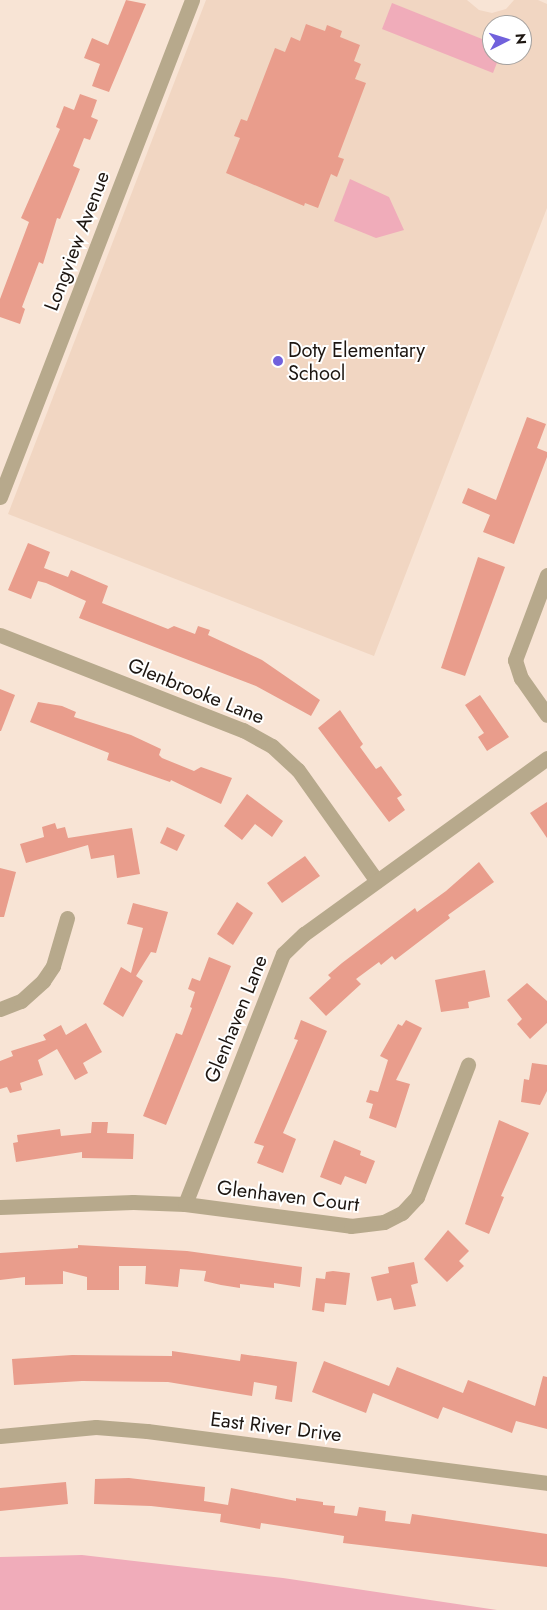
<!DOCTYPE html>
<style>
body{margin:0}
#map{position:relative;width:547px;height:1610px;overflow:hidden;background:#f8e4d5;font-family:Jost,sans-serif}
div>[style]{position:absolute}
.built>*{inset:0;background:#f1d6c2}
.green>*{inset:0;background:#f0acba}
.building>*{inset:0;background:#e99d8c}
.minor>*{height:15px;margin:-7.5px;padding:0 7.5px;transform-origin:7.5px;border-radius:7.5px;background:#b7a98c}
.dots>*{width:14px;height:14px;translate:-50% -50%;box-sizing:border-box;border:2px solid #fff;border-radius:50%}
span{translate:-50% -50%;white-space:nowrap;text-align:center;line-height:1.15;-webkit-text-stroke:4px #fff;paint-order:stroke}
.street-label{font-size:20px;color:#1d1611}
.poi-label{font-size:20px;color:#1d1611}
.left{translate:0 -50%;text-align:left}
.north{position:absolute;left:482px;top:15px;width:50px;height:50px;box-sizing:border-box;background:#fff;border:1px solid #a5a2a0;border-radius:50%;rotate:85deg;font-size:14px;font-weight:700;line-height:20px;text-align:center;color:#1d1611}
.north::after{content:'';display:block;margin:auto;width:18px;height:22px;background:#7161dc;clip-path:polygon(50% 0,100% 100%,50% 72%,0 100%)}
</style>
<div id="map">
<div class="built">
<div style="clip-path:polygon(evenodd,206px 0,467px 0,479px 10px,492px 13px,506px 9px,514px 0,538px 0,547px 4px,547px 208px,374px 656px,8px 514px,206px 0,492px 25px,522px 25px,522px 55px,492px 55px,492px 25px)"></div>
</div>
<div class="green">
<div style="clip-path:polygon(392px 3px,492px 43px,492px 55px,500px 55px,493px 73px,382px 29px)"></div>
<div style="clip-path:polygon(350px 179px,389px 197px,404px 230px,376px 238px,334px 221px)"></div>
<div style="clip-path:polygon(82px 1555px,283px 1578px,497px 1610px,0 1610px,0 1557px)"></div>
</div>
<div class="building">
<div style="clip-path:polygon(126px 0,146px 4px,109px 92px,92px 86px,100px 64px,84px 58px,92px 38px,108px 45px)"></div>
<div style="clip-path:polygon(306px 24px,325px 31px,327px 25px,342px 31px,340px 37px,360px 45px,354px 61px,361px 64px,355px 79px,366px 83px,338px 157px,344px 159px,337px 177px,331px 174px,318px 208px,305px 203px,304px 206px,226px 173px,240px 138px,234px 136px,241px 119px,247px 121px,275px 48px,285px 52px,291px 37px,300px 41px)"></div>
<div style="clip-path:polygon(80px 94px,97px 100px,91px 117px,98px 120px,90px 140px,84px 138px,73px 166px,80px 169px,60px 219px,57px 218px,43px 264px,39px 262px,22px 307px,25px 309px,20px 324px,0 317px,0 299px,29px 222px,21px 218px,60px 129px,56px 127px,64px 106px,74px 110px)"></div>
<div style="clip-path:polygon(527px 417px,546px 424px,537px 448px,547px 452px,547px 457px,514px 544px,483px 532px,490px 515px,462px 503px,468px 488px,496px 500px)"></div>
<div style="clip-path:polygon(28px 543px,50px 552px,44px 568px,68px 577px,71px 570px,108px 586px,102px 603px,168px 629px,174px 626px,195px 634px,198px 626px,210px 630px,208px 635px,262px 660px,320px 700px,311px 716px,256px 686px,79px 618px,86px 601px,46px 583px,38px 581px,31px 599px,8px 590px)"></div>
<div style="clip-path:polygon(478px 557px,505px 567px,465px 676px,441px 668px)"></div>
<div style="clip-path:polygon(0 689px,15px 695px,1px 731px,0 731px)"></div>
<div style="clip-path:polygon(480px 695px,509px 737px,487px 751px,478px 737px,484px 733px,465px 705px)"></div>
<div style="clip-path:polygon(38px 702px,62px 706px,76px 712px,74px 717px,131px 735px,161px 749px,159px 755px,162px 758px,194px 771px,201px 767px,232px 778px,221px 804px,171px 780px,170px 782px,107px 760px,109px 753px,30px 722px)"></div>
<div style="clip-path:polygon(340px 710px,363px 744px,360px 747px,376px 769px,381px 766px,402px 795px,397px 798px,405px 810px,389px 822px,318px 728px)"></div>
<div style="clip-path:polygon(247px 794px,283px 821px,272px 837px,255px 824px,242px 840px,224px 826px)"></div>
<div style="clip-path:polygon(547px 802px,547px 838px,530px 813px)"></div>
<div style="clip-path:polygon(55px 823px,57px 829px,65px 827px,68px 838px,132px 828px,140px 874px,117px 878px,114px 855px,91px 859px,88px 845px,26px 863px,20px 844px,44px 837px,42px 827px)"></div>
<div style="clip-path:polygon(167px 827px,185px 835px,177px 851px,160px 843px)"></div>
<div style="clip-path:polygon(305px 856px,320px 876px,282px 903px,267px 883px)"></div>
<div style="clip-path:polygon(479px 862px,494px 882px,448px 915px,450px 918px,395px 960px,392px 956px,381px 965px,379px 962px,356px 979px,361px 984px,326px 1016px,309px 998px,331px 978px,328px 975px,342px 963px,415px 908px,417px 912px,446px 891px)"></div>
<div style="clip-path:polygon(0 868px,16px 872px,4px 917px,0 917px)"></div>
<div style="clip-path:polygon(237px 902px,253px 913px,233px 945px,217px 934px)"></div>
<div style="clip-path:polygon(133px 903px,168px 912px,156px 953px,151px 952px,136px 976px,143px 981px,123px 1017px,103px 1004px,121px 967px,131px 973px,143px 928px,127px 924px)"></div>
<div style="clip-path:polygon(209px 957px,231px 966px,166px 1125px,143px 1116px,176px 1033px,182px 1035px,192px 1008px,190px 1007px,195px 992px,188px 989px,192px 978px,200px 981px)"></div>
<div style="clip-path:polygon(485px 970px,490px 997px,468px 1002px,469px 1008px,441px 1012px,435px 980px)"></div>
<div style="clip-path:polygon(527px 983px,547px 1001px,547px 1023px,530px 1039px,517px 1024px,522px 1019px,507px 1000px)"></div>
<div style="clip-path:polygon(301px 1020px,327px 1031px,283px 1133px,296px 1139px,283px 1173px,257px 1163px,264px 1146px,254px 1143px,298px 1040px,294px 1039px)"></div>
<div style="clip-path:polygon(406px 1020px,422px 1028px,396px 1080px,410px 1084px,396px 1128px,369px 1118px,373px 1104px,366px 1102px,370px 1090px,378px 1092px,388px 1060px,380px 1056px,398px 1024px,402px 1026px)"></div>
<div style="clip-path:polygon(86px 1023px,102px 1052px,83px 1063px,88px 1073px,75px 1080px,57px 1049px,38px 1060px,43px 1075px,20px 1083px,22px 1090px,10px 1093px,7px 1087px,0 1089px,0 1061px,13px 1056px,11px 1051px,46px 1040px,43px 1035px,61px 1025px,66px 1035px)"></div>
<div style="clip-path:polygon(532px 1063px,547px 1065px,547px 1091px,540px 1105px,521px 1102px,524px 1079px,529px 1080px)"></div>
<div style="clip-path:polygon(499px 1120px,529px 1133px,501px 1196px,504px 1197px,489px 1234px,465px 1224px)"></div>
<div style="clip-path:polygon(92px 1122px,108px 1122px,107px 1133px,134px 1134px,133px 1159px,82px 1158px,82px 1152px,16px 1162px,13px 1143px,18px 1142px,17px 1135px,60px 1129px,61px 1136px,91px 1133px)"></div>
<div style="clip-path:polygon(334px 1140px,361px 1151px,360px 1155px,375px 1161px,366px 1184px,345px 1176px,341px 1185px,320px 1177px)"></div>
<div style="clip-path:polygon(448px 1230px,469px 1251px,459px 1261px,464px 1266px,447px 1282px,424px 1259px)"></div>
<div style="clip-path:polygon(78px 1245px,187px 1251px,302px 1267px,300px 1287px,274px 1283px,274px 1288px,240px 1284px,240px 1288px,221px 1285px,204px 1281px,206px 1271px,180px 1269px,178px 1287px,145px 1284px,146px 1266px,119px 1266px,119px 1290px,87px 1290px,87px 1277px,63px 1271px,63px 1284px,25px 1285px,25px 1277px,0 1280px,0 1253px,78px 1248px)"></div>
<div style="clip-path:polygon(414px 1262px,418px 1283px,411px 1285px,416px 1306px,394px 1310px,391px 1298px,377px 1301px,371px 1277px,389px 1273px,388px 1267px)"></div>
<div style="clip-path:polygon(333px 1271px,350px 1273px,346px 1305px,325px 1303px,324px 1312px,312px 1310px,316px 1278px,325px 1279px,326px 1272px)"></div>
<div style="clip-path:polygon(172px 1351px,240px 1361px,241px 1354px,297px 1362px,292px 1402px,275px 1399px,277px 1386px,254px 1382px,252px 1396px,168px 1382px,82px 1381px,14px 1385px,12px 1359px,72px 1355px,172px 1356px)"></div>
<div style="clip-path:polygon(324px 1361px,389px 1386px,397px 1367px,463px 1393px,468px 1380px,535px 1406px,543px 1376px,547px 1377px,547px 1429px,516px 1421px,512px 1433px,443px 1407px,438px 1419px,373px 1393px,366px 1413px,312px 1392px)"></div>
<div style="clip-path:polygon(129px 1478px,205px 1487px,204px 1501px,228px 1505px,231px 1488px,296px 1501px,296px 1498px,323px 1502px,323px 1505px,335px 1506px,334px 1513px,357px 1516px,359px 1507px,386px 1511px,385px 1521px,410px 1524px,412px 1514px,547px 1534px,547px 1567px,343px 1543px,344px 1536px,261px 1523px,260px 1529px,220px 1522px,221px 1514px,151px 1506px,94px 1504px,95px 1479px)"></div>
<div style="clip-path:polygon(66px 1482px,68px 1504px,0 1511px,0 1488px)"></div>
</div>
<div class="minor">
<div style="left:0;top:497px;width:533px;rotate:-68.88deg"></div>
<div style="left:547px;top:575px;width:91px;rotate:110.6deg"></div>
<div style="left:515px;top:660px;width:19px;rotate:72deg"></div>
<div style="left:521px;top:678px;width:45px;rotate:54.9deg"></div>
<div style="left:0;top:635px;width:261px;rotate:21.4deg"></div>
<div style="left:243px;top:730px;width:33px;rotate:29deg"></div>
<div style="left:272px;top:746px;width:35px;rotate:43deg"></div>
<div style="left:298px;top:770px;width:136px;rotate:54.6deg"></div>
<div style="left:0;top:1009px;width:22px;rotate:-21deg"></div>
<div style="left:21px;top:1001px;width:30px;rotate:-42deg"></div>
<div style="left:43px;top:981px;width:18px;rotate:-56deg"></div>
<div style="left:53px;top:966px;width:50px;rotate:-73.7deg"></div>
<div style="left:185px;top:1204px;width:269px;rotate:-68.6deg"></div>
<div style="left:283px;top:954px;width:29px;rotate:-44deg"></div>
<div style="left:304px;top:934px;width:300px;rotate:-35.9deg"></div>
<div style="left:0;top:1207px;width:133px;rotate:-2.2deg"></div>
<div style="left:133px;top:1202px;width:52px;rotate:2.2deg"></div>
<div style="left:185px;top:1204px;width:167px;rotate:7.5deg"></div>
<div style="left:351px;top:1226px;width:33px;rotate:-7deg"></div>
<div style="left:384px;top:1222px;width:20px;rotate:-27deg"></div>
<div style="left:402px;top:1213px;width:22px;rotate:-47deg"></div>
<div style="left:417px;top:1197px;width:142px;rotate:-68.9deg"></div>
<div style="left:0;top:1436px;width:96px;rotate:-5.4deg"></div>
<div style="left:96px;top:1427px;width:51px;rotate:4.5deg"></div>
<div style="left:147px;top:1431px;width:403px;rotate:7.4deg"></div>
</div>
<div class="dots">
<div style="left:278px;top:361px;background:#7161dc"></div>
</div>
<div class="street-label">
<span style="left:77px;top:241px;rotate:-69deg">Longview Avenue</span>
<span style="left:196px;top:691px;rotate:22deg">Glenbrooke Lane</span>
<span style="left:236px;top:1019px;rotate:-68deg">Glenhaven Lane</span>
<span style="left:288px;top:1196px;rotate:7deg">Glenhaven Court</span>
<span style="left:276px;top:1427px;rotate:7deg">East River Drive</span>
</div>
<div class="poi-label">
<span class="left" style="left:288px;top:362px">Doty Elementary<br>School</span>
</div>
<div class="north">N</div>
</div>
